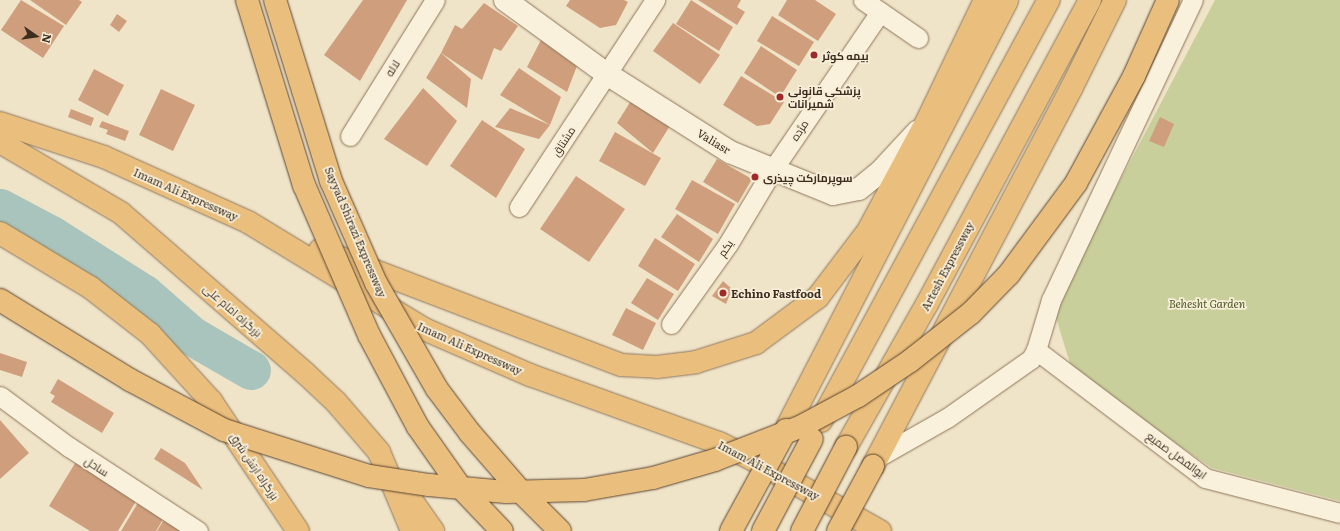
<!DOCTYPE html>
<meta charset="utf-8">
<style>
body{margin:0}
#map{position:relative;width:1340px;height:531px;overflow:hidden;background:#f0e4c8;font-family:Literata,Cairo,serif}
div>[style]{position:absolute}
.green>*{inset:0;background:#c9cf9b}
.river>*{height:39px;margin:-19.5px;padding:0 19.5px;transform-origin:19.5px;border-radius:19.5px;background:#a9c4bc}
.building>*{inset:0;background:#cf9f7d}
.roads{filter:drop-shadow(0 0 1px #8d765c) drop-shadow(0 0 1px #8d765c)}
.minor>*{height:19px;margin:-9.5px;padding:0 9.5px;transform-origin:9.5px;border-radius:9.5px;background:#faf1dc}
.secondary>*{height:22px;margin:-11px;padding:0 11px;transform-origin:11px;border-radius:11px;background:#faf1dc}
.trunk>*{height:22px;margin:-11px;padding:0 11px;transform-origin:11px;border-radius:11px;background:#eabe7c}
.bridges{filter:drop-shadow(0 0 1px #5b4430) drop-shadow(0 0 1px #5b4430)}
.trunk-bridge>*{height:22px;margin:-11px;padding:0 11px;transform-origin:11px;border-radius:11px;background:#eabe7c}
.dots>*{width:11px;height:11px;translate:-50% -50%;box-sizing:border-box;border:2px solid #f7eed8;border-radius:50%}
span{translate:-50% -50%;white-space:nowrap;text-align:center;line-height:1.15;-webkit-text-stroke:3.5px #f7eed8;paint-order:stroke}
.poi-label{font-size:11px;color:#3d2e20;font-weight:700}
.left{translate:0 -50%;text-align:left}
.street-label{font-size:11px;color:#3d2e20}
.park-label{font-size:11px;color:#4d5a26;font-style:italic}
.north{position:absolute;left:16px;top:16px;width:40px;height:40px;-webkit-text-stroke:3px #f7eed8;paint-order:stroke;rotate:103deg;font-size:11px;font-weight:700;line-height:16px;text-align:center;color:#3d2e20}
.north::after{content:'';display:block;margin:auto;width:14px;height:18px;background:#3d2e20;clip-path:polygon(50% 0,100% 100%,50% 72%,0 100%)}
</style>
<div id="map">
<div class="green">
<div style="clip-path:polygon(1215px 0,1340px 0,1340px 501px,1212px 468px,1073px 373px,1053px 308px)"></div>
</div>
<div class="river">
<div style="left:0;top:208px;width:58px;rotate:27.9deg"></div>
<div style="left:51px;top:235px;width:110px;rotate:32.4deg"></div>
<div style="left:144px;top:294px;width:64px;rotate:41.2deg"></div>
<div style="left:192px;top:336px;width:68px;rotate:30deg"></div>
</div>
<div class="building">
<div style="clip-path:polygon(21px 0,64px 26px,43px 58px,1px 30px)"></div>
<div style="clip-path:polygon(30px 0,79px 0,82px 2px,66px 25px)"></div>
<div style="clip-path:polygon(363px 0,407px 0,360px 81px,324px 55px)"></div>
<div style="clip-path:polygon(570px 0,624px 0,628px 2px,616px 25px,600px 28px,566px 6px)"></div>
<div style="clip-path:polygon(691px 0,733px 27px,719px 51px,676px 24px)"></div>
<div style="clip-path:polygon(698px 0,741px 0,737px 7px,745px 12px,737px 25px)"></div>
<div style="clip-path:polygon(787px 0,815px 0,836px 14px,818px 41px,778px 15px)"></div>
<div style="clip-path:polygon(484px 3px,518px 26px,501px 51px,494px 48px,482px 80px,441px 53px,455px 25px,462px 29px)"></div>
<div style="clip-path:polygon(117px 14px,127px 21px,119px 32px,110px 25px)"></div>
<div style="clip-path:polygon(772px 16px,814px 42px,799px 66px,757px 41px)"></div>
<div style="clip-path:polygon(673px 23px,720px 55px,700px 84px,653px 51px)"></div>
<div style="clip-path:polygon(541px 40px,577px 66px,567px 92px,527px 67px)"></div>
<div style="clip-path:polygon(761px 46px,797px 70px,780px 97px,744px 73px)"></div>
<div style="clip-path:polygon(441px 53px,471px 79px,467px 108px,426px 78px)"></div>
<div style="clip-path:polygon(519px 68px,561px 97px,550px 125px,500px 95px)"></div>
<div style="clip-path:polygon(94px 69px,124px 85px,108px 116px,78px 100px)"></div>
<div style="clip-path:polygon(741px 76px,784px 102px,770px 124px,757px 126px,723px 105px)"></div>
<div style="clip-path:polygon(423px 88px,457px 121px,427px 166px,384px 139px)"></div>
<div style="clip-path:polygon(161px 89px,195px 105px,173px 151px,139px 135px)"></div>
<div style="clip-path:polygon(634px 96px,673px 121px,653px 153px,617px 123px)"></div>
<div style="clip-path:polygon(510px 108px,550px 125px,539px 139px,495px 127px)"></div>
<div style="clip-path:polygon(71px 109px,94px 118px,91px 126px,68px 117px)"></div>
<div style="clip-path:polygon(1160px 117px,1174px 124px,1164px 147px,1149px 141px)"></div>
<div style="clip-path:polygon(482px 120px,525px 149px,496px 198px,450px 166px)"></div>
<div style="clip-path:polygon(102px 121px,129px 131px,125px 141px,106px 134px,108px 130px,99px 127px)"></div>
<div style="clip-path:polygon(615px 132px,661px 158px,645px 186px,599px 161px)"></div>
<div style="clip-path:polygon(717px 159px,752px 179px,738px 203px,703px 182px)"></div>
<div style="clip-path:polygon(576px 176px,625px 209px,589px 262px,540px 229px)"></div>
<div style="clip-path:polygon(692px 180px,735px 204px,718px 234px,675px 209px)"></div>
<div style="clip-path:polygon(677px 214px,713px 239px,699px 262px,661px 237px)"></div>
<div style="clip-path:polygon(655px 238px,695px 264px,678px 291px,638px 266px)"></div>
<div style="clip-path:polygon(647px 278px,674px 294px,658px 320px,631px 303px)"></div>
<div style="clip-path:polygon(723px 281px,732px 289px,726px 304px,712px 296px)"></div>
<div style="clip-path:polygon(626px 308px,656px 323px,643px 350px,612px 335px)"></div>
<div style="clip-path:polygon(0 353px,27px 362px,22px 377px,0 370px)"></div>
<div style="clip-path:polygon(58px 379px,114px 413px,102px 433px,51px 402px,55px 396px,50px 393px)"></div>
<div style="clip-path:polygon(0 420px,29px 453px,0 479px)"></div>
<div style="clip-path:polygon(161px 448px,185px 463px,203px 490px,154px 459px)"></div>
<div style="clip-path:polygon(77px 460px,138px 498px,118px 531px,90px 531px,49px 506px)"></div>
<div style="clip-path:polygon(139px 501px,165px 516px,156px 531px,121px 531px)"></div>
<div style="clip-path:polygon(165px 518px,183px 531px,157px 531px)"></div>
</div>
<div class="roads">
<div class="minor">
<div style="left:863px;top:0;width:67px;rotate:34.6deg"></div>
<div style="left:350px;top:136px;width:160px;rotate:-58deg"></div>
<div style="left:519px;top:207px;width:248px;rotate:-56.7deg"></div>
<div style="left:671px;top:324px;width:98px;rotate:-54.5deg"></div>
<div style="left:728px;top:244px;width:87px;rotate:-59deg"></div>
<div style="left:773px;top:169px;width:190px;rotate:-55.7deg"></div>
<div style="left:1036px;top:350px;width:212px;rotate:37.1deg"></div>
<div style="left:1205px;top:478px;width:139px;rotate:14.5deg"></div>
<div style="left:0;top:396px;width:86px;rotate:36.5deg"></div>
<div style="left:69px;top:447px;width:154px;rotate:33.1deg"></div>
<div style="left:878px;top:457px;width:79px;rotate:-29.5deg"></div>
<div style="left:947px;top:418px;width:103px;rotate:-35.1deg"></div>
<div style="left:1031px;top:359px;width:10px;rotate:-61deg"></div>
<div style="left:1036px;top:350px;width:52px;rotate:-73.3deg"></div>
<div style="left:1051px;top:300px;width:332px;rotate:-64.7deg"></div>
</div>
<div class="secondary">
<div style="left:505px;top:0;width:126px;rotate:36deg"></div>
<div style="left:607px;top:74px;width:146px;rotate:32.4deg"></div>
<div style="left:730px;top:152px;width:111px;rotate:22.2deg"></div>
<div style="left:833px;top:194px;width:26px;rotate:-11deg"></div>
<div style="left:859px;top:189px;width:28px;rotate:-39deg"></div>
<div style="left:881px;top:171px;width:54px;rotate:-47.2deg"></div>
</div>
<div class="trunk">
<div style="left:0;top:123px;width:109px;rotate:18.1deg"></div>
<div style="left:104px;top:157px;width:158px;rotate:24.3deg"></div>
<div style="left:248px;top:222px;width:206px;rotate:31.3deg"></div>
<div style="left:424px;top:329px;width:116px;rotate:23.5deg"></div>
<div style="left:530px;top:375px;width:201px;rotate:19.8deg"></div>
<div style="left:719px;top:443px;width:37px;rotate:26deg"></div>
<div style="left:752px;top:459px;width:147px;rotate:29.4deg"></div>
<div style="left:0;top:142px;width:140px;rotate:30.4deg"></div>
<div style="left:121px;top:213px;width:244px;rotate:41deg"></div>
<div style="left:305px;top:373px;width:42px;rotate:43.1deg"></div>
<div style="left:336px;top:402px;width:66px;rotate:49.3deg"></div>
<div style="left:379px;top:452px;width:86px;rotate:67.3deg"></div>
<div style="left:0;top:233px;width:106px;rotate:31.1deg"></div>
<div style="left:91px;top:288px;width:75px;rotate:37.9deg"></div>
<div style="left:150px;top:334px;width:91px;rotate:47.7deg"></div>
<div style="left:211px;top:401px;width:156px;rotate:56.2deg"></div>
<div style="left:320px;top:250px;width:322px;rotate:20.9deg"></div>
<div style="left:621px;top:365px;width:36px;rotate:3deg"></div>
<div style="left:657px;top:367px;width:39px;rotate:-7deg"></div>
<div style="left:696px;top:362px;width:63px;rotate:-17.6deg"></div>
<div style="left:756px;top:343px;width:77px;rotate:-36.6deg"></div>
<div style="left:818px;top:297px;width:83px;rotate:-52.9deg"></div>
<div style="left:868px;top:231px;width:125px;rotate:-61.8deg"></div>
<div style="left:927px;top:121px;width:134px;rotate:-64.4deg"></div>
<div style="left:821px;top:421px;width:479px;rotate:-61.6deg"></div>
<div style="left:787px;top:427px;width:480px;rotate:-62.7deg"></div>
<div style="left:846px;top:447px;width:164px;rotate:-60.5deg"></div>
<div style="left:927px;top:304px;width:345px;rotate:-61.8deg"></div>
<div style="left:873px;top:466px;width:428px;rotate:-62.3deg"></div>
<div style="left:1072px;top:87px;width:97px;rotate:-63.7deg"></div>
<div style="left:405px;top:491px;width:49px;rotate:55deg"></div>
</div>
</div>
<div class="bridges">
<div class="trunk-bridge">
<div style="left:247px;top:0;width:194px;rotate:72.9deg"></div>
<div style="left:304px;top:185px;width:163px;rotate:66.6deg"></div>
<div style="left:369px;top:335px;width:104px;rotate:62deg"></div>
<div style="left:418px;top:427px;width:75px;rotate:54.8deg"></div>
<div style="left:461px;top:488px;width:59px;rotate:46.4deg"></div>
<div style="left:275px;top:0;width:189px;rotate:72.8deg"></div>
<div style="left:331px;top:181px;width:111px;rotate:66.2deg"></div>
<div style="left:376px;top:283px;width:122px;rotate:60.1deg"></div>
<div style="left:437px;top:389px;width:55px;rotate:53.1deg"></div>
<div style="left:470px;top:433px;width:81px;rotate:49deg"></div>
<div style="left:523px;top:494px;width:52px;rotate:45deg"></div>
<div style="left:0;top:300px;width:153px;rotate:31.6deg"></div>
<div style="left:130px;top:380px;width:106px;rotate:28deg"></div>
<div style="left:224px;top:430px;width:152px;rotate:17.6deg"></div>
<div style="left:369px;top:476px;width:61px;rotate:8.5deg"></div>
<div style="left:429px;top:485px;width:77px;rotate:5.2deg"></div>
<div style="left:506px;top:492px;width:78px;rotate:-1.5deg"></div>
<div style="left:584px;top:490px;width:70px;rotate:-9.9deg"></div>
<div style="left:653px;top:478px;width:65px;rotate:-16.2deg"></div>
<div style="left:715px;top:460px;width:93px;rotate:-21.3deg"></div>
<div style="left:802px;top:426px;width:64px;rotate:-28.2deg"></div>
<div style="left:858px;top:396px;width:63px;rotate:-33.9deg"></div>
<div style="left:910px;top:361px;width:78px;rotate:-38.2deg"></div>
<div style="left:971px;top:313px;width:54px;rotate:-45.7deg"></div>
<div style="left:1009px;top:274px;width:113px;rotate:-53.6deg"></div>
<div style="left:1076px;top:183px;width:122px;rotate:-61.5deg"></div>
<div style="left:1134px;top:76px;width:83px;rotate:-65.9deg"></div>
<div style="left:731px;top:531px;width:115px;rotate:-61.4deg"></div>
<div style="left:763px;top:531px;width:104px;rotate:-62deg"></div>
<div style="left:802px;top:531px;width:95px;rotate:-62.4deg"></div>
<div style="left:838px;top:531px;width:74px;rotate:-61.7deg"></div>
</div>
</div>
<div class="dots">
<div style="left:814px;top:55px;background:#9e2a2b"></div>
<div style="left:780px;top:97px;background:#9e2a2b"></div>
<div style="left:755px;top:177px;background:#9e2a2b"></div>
<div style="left:723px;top:293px;background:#9e2a2b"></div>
</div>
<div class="poi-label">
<span class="left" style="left:822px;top:55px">بیمه کوثر</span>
<span class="left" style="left:788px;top:97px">پزشکی قانونی<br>شمیرانات</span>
<span class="left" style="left:763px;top:177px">سوپرمارکت چیذری</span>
<span class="left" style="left:731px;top:293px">Echino Fastfood</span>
</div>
<div class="street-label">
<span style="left:392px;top:68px;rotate:-58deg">لاله</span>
<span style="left:799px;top:130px;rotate:-56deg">مژده</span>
<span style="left:563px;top:141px;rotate:-57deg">مشتاق</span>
<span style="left:714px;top:141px;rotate:31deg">Valiasr</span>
<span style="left:186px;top:194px;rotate:24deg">Imam Ali Expressway</span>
<span style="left:356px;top:232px;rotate:67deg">Sayyad Shirazi Expressway</span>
<span style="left:725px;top:248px;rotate:-56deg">یکم</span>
<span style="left:947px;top:266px;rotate:-62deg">Artesh Expressway</span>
<span style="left:233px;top:310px;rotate:41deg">بزرگراه امام علی</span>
<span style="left:470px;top:348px;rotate:24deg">Imam Ali Expressway</span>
<span style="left:1177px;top:455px;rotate:36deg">ابوالفضل صمیع</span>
<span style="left:97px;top:466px;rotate:33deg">ساحل</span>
<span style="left:255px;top:466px;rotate:56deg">بزرگراه ارتش شرق</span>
<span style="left:769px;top:470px;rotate:28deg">Imam Ali Expressway</span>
</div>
<div class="park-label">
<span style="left:1207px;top:303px">Behesht Garden</span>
</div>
<div class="north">N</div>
</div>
